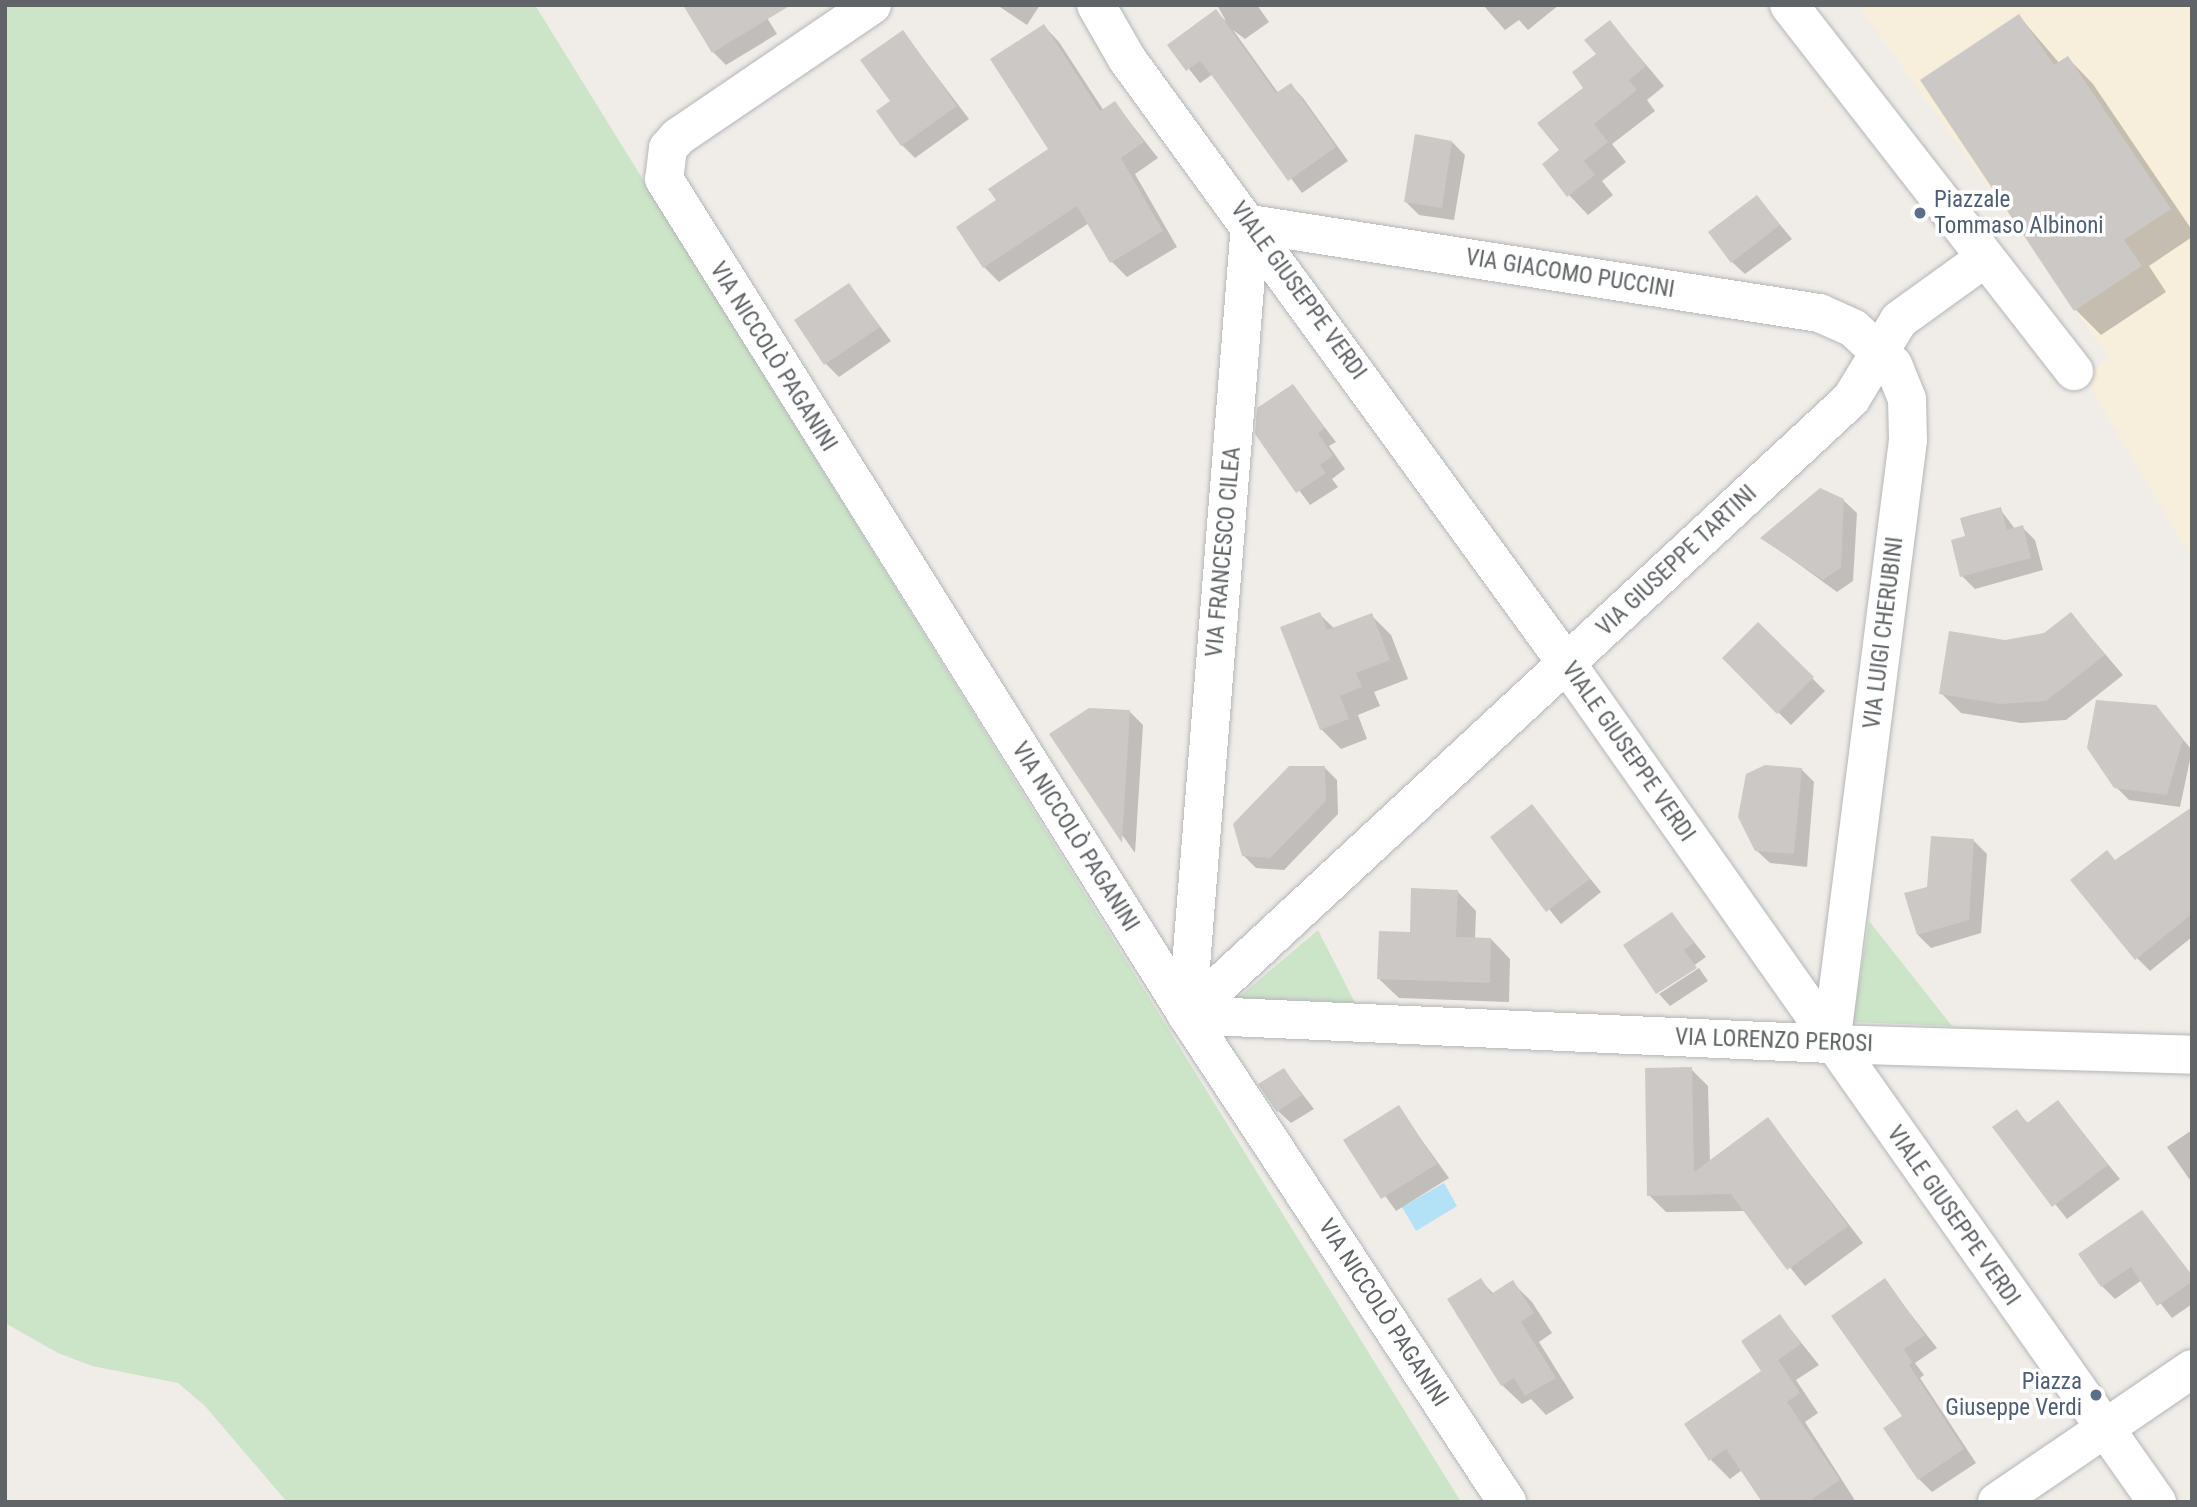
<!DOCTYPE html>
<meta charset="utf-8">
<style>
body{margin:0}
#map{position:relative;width:2197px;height:1507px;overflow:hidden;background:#f0ede9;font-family:"Roboto Condensed",sans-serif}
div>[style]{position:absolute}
.green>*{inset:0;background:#cce4c8}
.sand>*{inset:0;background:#f7eedc}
.water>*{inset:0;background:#b3e1f6}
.shadow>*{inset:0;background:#0003}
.building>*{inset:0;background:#cbc8c5}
.roads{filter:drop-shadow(0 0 2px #b3b6b9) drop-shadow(0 0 2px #b3b6b9)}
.minor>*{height:38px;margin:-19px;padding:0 19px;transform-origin:19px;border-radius:19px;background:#fff}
.dots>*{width:19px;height:19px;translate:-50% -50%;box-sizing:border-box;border:4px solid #fff;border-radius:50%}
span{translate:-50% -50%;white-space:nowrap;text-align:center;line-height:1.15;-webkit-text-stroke:7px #fff;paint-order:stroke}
.service-label{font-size:23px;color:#4e5e75}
.left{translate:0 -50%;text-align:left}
.right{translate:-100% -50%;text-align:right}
.street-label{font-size:23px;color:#606467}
.frame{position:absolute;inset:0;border:7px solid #606467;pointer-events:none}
</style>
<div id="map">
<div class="green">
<div style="clip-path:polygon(5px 5px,535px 5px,1461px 1502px,287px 1502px,205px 1406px,178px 1383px,92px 1366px,58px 1353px,5px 1323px)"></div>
<div style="clip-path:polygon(1869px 921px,1952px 1026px,1853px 1022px)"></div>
<div style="clip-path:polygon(1318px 930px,1355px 1003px,1238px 998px)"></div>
</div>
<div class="sand">
<div style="clip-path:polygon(1858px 5px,2192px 5px,2192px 558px,2084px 377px,2110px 358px)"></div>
</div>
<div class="water">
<div style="clip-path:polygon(1444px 1183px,1457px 1206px,1416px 1231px,1402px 1207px)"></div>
</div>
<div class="shadow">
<div style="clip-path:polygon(759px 5px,777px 34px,726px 65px,713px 52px)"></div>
<div style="clip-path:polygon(997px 5px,1040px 5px,1027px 25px)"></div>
<div style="clip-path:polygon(1217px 5px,1257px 5px,1269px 22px,1245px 39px,1233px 30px,1279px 94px,1291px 85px,1303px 98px,1348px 161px,1302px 193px,1213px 74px,1200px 83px,1170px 45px,1216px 12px,1226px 21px)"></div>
<div style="clip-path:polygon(1483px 5px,1559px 5px,1528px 30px,1519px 20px,1505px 30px)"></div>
<div style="clip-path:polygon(2019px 16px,2060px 64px,2068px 58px,2093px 84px,2192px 230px,2192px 237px,2149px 266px,2166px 292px,2101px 335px,2076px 310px)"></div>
<div style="clip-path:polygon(1610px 22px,1664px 86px,1647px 100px,1655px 111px,1612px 144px,1626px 162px,1602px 181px,1613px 195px,1588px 215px,1569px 195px,1561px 150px)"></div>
<div style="clip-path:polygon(1044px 26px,1059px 42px,1104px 111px,1115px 103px,1158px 158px,1135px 174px,1177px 247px,1127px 277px,1111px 261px,1089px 223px,999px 282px,984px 267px,998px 201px,1051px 149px)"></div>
<div style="clip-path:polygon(903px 32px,969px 119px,915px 158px,902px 145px)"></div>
<div style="clip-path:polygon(1452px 142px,1465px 155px,1454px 220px,1419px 215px,1406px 202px)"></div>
<div style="clip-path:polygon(1757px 197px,1792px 239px,1745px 274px,1732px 262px)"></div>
<div style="clip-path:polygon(849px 285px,891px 341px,839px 377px,826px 364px)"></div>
<div style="clip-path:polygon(1293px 386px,1336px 442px,1329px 446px,1345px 469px,1332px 479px,1338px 487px,1310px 505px,1257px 433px)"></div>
<div style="clip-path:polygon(1843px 500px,1857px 513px,1853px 581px,1837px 592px,1763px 538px)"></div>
<div style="clip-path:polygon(2000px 509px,2015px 529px,2022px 527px,2035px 540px,2043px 570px,1975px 589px,1962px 576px,1968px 538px)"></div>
<div style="clip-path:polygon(1319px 614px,1335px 629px,1371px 615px,1391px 635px,1408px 679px,1374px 692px,1380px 706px,1358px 715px,1367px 739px,1341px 749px,1321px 729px)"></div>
<div style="clip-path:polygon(2071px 614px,2123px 675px,2066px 720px,2021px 723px,1961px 713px,1941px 693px,2005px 642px,2045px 635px)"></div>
<div style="clip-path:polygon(1758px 624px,1825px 691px,1791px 725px,1724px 658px)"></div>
<div style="clip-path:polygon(2155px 707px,2192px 750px,2180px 807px,2129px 800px,2115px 786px)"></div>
<div style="clip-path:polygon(1130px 712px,1143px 725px,1135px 853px,1051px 735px)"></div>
<div style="clip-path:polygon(1324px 767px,1337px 780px,1338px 814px,1284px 870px,1256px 868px,1243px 855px)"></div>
<div style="clip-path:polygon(1801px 769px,1814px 782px,1807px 867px,1770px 863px,1756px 850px)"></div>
<div style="clip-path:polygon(1532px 807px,1601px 892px,1561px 924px,1492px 838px)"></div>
<div style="clip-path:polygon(2192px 809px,2192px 937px,2150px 971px,2137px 958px,2115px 861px)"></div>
<div style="clip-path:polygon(1974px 841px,1987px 854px,1981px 933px,1931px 948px,1918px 935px,1929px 888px)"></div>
<div style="clip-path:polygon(1457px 891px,1476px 911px,1475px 939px,1491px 939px,1510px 959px,1509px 1002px,1399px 998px,1379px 979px,1411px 934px)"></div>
<div style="clip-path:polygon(1672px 914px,1706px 957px,1657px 991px)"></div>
<div style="clip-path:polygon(1699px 968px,1708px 981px,1670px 1006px,1659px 994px)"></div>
<div style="clip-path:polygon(1691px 1069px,1708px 1086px,1710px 1162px,1768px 1119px,1863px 1243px,1805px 1286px,1745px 1211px,1666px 1212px,1649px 1195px)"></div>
<div style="clip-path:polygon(1284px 1070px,1314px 1109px,1291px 1123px,1278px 1111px)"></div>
<div style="clip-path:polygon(2058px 1102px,2120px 1179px,2067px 1219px,1994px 1127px,2016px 1111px,2029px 1124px)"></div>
<div style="clip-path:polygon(1398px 1107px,1449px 1178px,1396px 1211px,1345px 1140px)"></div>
<div style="clip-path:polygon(2192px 1130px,2192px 1183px,2167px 1147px)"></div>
<div style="clip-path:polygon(2142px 1212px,2192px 1279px,2192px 1304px,2172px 1318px,2142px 1280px,2115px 1299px,2102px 1286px)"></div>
<div style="clip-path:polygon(1480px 1280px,1494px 1294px,1512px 1282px,1532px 1302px,1552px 1333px,1539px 1342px,1574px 1398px,1546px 1415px,1531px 1399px,1522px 1404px,1502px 1385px)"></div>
<div style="clip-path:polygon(1884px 1280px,1937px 1348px,1915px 1363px,1924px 1375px,1920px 1378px,1976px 1463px,1932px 1492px,1919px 1479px,1904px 1416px)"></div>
<div style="clip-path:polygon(1780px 1316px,1819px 1365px,1796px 1380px,1818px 1413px,1805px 1422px,1856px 1502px,1764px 1502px,1742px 1470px,1730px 1479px,1711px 1460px,1764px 1371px)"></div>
</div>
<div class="building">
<div style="clip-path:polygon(683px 5px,791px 5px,712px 53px)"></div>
<div style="clip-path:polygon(1216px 9px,1276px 93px,1291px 83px,1336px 147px,1288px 181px,1210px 73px,1200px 61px,1186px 71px,1167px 45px)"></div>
<div style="clip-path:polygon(2019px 14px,2054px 65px,2068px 56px,2171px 209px,2124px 240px,2142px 266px,2074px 311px,1920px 80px)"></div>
<div style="clip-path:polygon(1610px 20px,1646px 66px,1629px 80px,1637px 90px,1594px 124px,1608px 142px,1584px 161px,1595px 175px,1567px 197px,1542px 164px,1559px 150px,1537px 123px,1583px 88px,1572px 72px,1596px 54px,1584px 40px)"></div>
<div style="clip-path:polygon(1044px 24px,1100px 111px,1115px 101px,1144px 142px,1121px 158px,1163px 231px,1110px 263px,1077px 206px,983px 268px,956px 227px,996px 200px,988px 189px,1048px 149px,990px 59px)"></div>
<div style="clip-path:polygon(903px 30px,957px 106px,901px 146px,876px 111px,890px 101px,860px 60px)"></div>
<div style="clip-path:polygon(1415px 134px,1452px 141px,1442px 208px,1404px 202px)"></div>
<div style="clip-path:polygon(1757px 195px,1780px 225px,1731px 263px,1708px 232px)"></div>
<div style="clip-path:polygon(849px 283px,880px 327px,824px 365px,794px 320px)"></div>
<div style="clip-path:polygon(1293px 384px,1325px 428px,1318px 433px,1333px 456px,1320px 465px,1326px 473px,1296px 493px,1255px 434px,1257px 408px)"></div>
<div style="clip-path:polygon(1820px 488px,1844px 499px,1841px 568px,1823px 580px,1760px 538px)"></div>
<div style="clip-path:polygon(2001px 507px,2007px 530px,2023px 525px,2031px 558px,1960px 577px,1951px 540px,1965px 536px,1960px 518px)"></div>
<div style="clip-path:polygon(1320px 612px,1327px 630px,1372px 613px,1390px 660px,1356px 673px,1362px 687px,1340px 696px,1349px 719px,1320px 730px,1280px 627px)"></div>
<div style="clip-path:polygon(2071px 612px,2105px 655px,2046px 701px,2000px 704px,1939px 694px,1949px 631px,2005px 640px,2044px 633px)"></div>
<div style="clip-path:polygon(1758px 622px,1814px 677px,1777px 714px,1722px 658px)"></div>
<div style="clip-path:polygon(2096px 700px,2156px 705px,2183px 739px,2167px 795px,2114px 788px,2087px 748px)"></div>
<div style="clip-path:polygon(1089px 708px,1130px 710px,1122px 843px,1049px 734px)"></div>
<div style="clip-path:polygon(1765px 765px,1802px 768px,1794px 854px,1755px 851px,1738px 817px,1746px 774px)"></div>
<div style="clip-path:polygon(1289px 766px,1325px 766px,1326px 801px,1270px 858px,1242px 856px,1233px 824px)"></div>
<div style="clip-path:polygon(1532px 804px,1590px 879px,1546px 912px,1490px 837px)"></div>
<div style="clip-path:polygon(2192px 807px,2192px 914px,2135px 960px,2070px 880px,2107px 850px,2115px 860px)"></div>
<div style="clip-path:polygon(1931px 836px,1974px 839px,1969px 920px,1917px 935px,1904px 893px,1927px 887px)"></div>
<div style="clip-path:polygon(1411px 888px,1458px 890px,1456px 937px,1491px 938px,1490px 983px,1377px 979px,1379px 931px,1410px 932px)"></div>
<div style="clip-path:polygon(1672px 912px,1694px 943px,1684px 950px,1697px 968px,1656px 994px,1623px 945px)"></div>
<div style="clip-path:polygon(1692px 1067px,1694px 1172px,1768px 1117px,1848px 1226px,1787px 1270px,1731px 1194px,1647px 1196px,1645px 1068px)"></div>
<div style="clip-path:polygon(1284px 1068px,1302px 1095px,1277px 1112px,1258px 1084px)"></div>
<div style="clip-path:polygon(2058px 1100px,2108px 1165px,2052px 1207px,1992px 1127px,2017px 1109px,2027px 1123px)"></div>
<div style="clip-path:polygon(1399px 1105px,1437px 1164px,1381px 1199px,1343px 1140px)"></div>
<div style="clip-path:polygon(2142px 1210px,2192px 1275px,2192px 1282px,2157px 1306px,2131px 1267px,2101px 1287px,2078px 1254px)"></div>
<div style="clip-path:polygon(1481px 1278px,1491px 1294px,1513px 1280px,1534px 1313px,1521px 1322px,1556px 1378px,1525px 1396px,1514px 1378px,1501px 1386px,1447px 1299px)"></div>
<div style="clip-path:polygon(1885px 1278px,1925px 1335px,1904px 1349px,1912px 1362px,1909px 1365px,1964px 1449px,1918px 1480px,1883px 1428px,1902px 1416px,1831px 1316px)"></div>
<div style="clip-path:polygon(1780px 1314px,1801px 1344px,1778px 1360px,1800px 1393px,1787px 1402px,1840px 1480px,1808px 1502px,1762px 1502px,1726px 1449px,1709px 1461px,1684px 1424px,1761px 1371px,1741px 1341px)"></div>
</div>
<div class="roads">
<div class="minor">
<div style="left:872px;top:5px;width:235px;rotate:145.8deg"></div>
<div style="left:678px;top:137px;width:15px;rotate:132deg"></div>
<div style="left:668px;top:148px;width:31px;rotate:97deg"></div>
<div style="left:664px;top:179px;width:986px;rotate:57.97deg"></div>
<div style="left:1187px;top:1015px;width:583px;rotate:56.69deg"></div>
<div style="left:1096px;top:5px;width:62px;rotate:60.1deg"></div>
<div style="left:1127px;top:59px;width:748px;rotate:53.97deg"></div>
<div style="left:1567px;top:664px;width:1025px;rotate:54.85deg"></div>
<div style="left:1789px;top:5px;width:464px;rotate:52.1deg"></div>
<div style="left:1187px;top:1015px;width:906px;rotate:-42.85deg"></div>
<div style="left:1851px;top:399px;width:92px;rotate:-58.7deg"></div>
<div style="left:1899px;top:320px;width:106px;rotate:-35.8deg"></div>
<div style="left:1831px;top:1044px;width:609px;rotate:-82.73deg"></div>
<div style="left:1908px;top:440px;width:41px;rotate:-91.4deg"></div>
<div style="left:1907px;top:399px;width:37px;rotate:-112deg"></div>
<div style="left:1893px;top:365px;width:54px;rotate:-137.2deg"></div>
<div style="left:1853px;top:328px;width:37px;rotate:-156deg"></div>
<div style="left:1819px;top:313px;width:576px;rotate:-171.11deg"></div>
<div style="left:1250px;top:224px;width:794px;rotate:94.55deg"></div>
<div style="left:1187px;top:1015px;width:645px;rotate:2.58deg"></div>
<div style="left:1831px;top:1044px;width:361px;rotate:1.7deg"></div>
<div style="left:1997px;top:1502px;width:236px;rotate:-34.3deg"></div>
</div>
</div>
<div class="dots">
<div style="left:1920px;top:213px;background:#5c6f8a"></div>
<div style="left:2096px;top:1395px;background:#5c6f8a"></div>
</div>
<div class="service-label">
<span class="left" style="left:1934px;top:213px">Piazzale<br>Tommaso Albinoni</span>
<span class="right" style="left:2082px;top:1395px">Piazza<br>Giuseppe Verdi</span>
</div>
<div class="street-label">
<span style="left:1570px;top:274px;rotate:9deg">VIA GIACOMO PUCCINI</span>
<span style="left:1298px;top:291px;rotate:54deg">VIALE GIUSEPPE VERDI</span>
<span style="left:773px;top:357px;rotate:58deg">VIA NICCOLÒ PAGANINI</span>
<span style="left:1224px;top:552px;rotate:-85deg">VIA FRANCESCO CILEA</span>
<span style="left:1677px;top:561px;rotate:-43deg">VIA GIUSEPPE TARTINI</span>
<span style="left:1884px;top:633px;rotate:-83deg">VIA LUIGI CHERUBINI</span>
<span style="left:1628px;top:752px;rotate:55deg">VIALE GIUSEPPE VERDI</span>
<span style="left:1075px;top:837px;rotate:58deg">VIA NICCOLÒ PAGANINI</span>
<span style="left:1774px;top:1041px;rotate:2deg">VIA LORENZO PEROSI</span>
<span style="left:1953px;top:1216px;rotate:55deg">VIALE GIUSEPPE VERDI</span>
<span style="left:1383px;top:1313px;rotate:57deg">VIA NICCOLÒ PAGANINI</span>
</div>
<div class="frame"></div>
</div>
